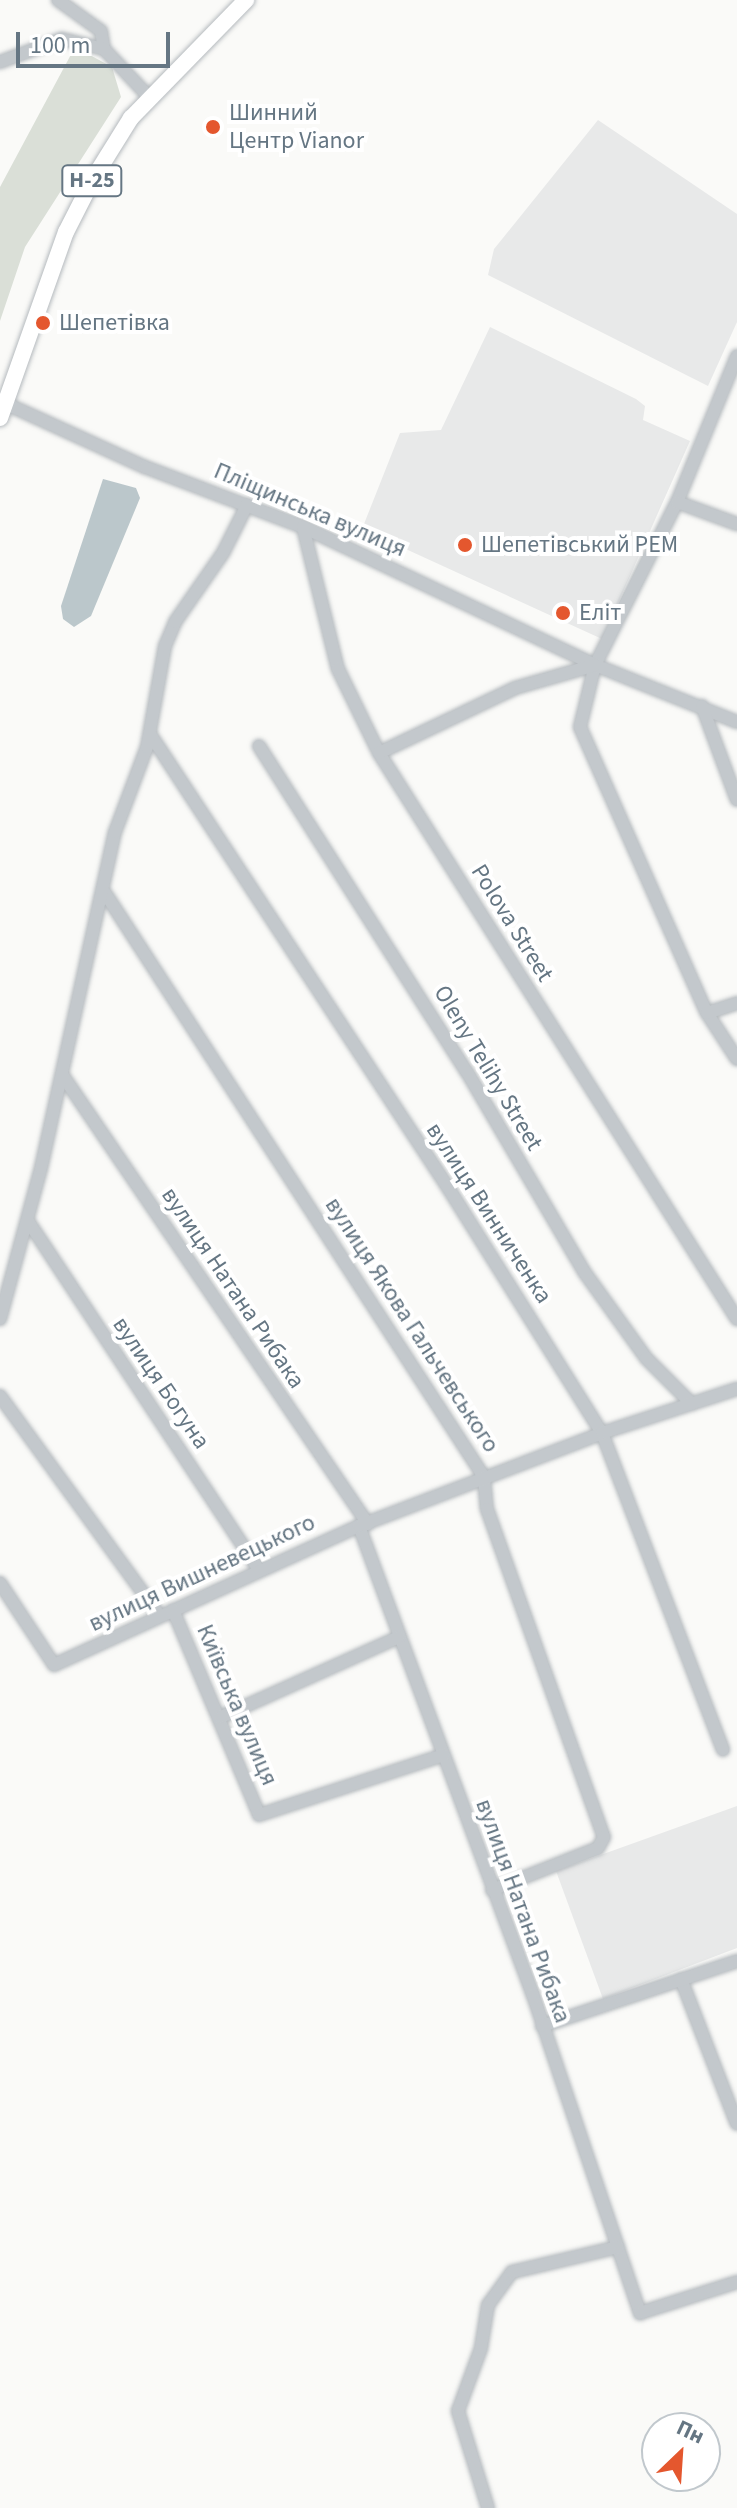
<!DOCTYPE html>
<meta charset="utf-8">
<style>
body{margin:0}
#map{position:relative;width:737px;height:2508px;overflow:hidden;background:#fafaf8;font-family:"Source Sans 3",sans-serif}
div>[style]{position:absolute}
.built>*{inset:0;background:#e8e9e9}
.green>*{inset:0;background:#dadfd7}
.water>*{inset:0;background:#bbc7cb}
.roads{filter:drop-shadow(0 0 2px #b5babe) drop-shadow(0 0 2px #b5babe)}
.minor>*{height:12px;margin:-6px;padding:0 6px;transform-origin:6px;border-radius:6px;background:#c3c8cc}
.major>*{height:16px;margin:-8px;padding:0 8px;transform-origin:8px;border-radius:8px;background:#fff}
.dots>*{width:22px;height:22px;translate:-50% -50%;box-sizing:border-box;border:4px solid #fff;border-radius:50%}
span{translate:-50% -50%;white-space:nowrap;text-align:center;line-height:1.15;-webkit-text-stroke:8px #fff;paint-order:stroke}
.shield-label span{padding:2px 6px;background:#fff;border:2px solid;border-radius:6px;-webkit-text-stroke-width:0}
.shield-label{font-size:22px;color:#657683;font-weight:700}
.poi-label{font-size:24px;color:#657683}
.left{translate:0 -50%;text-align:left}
.street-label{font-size:24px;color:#657683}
.north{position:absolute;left:641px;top:2412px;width:80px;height:80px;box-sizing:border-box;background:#fff;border:2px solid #c1c8cd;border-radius:50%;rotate:25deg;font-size:22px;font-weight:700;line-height:32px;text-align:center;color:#657683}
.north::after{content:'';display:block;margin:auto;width:28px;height:36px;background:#e4572e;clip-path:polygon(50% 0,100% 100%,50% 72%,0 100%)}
.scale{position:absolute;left:16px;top:32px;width:154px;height:36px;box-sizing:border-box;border:4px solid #657683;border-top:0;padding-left:10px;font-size:24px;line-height:28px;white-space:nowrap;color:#657683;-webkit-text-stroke:6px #fff;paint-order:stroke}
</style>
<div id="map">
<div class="built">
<div style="clip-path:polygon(598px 120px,737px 214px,737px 322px,708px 386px,488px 275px,494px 249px)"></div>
<div style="clip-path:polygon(490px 327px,636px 399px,645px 406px,643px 420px,690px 441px,602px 639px,362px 529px,400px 433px,441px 430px)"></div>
<div style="clip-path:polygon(737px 1806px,737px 1948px,603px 1999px,556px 1871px)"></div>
</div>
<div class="green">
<div style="clip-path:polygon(75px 47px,112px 67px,121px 97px,25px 247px,0 321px,0 187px)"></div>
</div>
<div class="water">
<div style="clip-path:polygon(103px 479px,136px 488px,140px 498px,91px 616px,74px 627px,63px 619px,61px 606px)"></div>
</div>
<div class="roads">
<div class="minor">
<div style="left:58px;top:0;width:53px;rotate:35.8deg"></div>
<div style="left:101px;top:31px;width:18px;rotate:81deg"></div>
<div style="left:104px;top:49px;width:67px;rotate:46.8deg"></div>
<div style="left:0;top:62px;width:66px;rotate:-20.4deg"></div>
<div style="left:62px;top:39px;width:43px;rotate:13.4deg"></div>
<div style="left:737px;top:356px;width:158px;rotate:112.3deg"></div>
<div style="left:677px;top:502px;width:182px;rotate:116.7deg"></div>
<div style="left:595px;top:665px;width:64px;rotate:103.6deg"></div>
<div style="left:580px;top:727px;width:313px;rotate:66.1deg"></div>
<div style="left:707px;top:1013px;width:55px;rotate:56.9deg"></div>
<div style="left:0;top:401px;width:159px;rotate:24.5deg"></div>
<div style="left:145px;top:467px;width:169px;rotate:20.8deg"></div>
<div style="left:303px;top:527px;width:323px;rotate:25.3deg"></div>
<div style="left:595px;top:665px;width:153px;rotate:21.9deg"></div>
<div style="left:677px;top:502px;width:64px;rotate:20.1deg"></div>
<div style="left:303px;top:527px;width:146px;rotate:76.2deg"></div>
<div style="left:338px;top:669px;width:93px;rotate:64deg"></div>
<div style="left:379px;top:753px;width:670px;rotate:57.69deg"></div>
<div style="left:702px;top:706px;width:100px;rotate:69.6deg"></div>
<div style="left:150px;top:734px;width:541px;rotate:56.69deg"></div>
<div style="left:447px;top:1186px;width:292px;rotate:57.9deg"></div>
<div style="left:602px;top:1433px;width:339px;rotate:69.1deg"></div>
<div style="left:259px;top:746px;width:387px;rotate:57.5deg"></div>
<div style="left:467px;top:1072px;width:233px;rotate:59.6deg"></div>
<div style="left:585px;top:1273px;width:105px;rotate:54.3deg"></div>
<div style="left:646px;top:1358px;width:65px;rotate:45deg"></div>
<div style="left:379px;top:753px;width:151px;rotate:-25.5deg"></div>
<div style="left:515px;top:688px;width:83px;rotate:-16deg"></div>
<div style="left:105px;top:893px;width:696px;rotate:57.02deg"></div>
<div style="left:484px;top:1477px;width:32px;rotate:85deg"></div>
<div style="left:487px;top:1509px;width:348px;rotate:70.4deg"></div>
<div style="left:604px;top:1837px;width:13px;rotate:119deg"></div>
<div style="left:598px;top:1848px;width:114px;rotate:158.4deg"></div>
<div style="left:707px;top:1013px;width:32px;rotate:-18deg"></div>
<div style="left:63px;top:1076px;width:542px;rotate:55.75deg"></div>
<div style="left:28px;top:1221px;width:419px;rotate:56.5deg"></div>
<div style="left:0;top:1319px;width:156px;rotate:-74.8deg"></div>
<div style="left:41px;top:1168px;width:344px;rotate:-77.6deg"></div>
<div style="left:115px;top:832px;width:91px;rotate:-69.4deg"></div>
<div style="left:147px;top:747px;width:103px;rotate:-79.9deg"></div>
<div style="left:165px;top:646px;width:26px;rotate:-67deg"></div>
<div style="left:175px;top:622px;width:84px;rotate:-55.2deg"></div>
<div style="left:223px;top:553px;width:54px;rotate:-63.4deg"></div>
<div style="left:0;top:1396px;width:272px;rotate:54deg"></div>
<div style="left:359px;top:1526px;width:500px;rotate:69.65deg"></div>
<div style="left:533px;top:1995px;width:336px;rotate:71.4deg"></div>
<div style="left:640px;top:2313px;width:102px;rotate:-17.7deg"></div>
<div style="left:0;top:1583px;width:98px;rotate:56.6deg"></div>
<div style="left:54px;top:1665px;width:335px;rotate:-24.5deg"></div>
<div style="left:359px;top:1526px;width:260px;rotate:-20.9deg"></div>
<div style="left:602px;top:1433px;width:142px;rotate:-18.1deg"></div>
<div style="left:173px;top:1610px;width:222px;rotate:67.2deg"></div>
<div style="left:259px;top:1815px;width:194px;rotate:-18deg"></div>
<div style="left:221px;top:1717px;width:195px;rotate:-24.2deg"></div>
<div style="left:681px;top:1979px;width:155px;rotate:68.9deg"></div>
<div style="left:542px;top:2026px;width:206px;rotate:-18.4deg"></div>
<div style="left:488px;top:2508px;width:102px;rotate:-107.2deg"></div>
<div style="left:458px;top:2411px;width:67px;rotate:-69.9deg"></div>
<div style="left:481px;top:2348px;width:44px;rotate:-80.8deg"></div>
<div style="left:488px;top:2305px;width:41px;rotate:-54deg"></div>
<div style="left:512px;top:2272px;width:109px;rotate:-13.3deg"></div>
</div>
<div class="major">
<div style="left:0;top:418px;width:197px;rotate:-70.5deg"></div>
<div style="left:66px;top:232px;width:59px;rotate:-63deg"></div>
<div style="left:93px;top:179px;width:72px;rotate:-58.1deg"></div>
<div style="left:131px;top:118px;width:165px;rotate:-45.7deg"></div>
</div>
</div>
<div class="dots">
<div style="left:213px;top:127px;background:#e4572e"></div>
<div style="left:43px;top:323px;background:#e4572e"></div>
<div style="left:465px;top:545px;background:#e4572e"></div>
<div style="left:563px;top:613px;background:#e4572e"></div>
</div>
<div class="shield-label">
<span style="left:92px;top:181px">Н-25</span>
</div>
<div class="poi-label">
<span class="left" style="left:229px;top:127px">Шинний<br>Центр Vianor</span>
<span class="left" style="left:59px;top:323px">Шепетівка</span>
<span class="left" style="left:481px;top:545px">Шепетівський РЕМ</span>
<span class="left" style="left:579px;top:613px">Еліт</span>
</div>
<div class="street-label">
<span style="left:310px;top:510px;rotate:23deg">Пліщинська вулиця</span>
<span style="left:512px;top:923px;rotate:58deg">Polova Street</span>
<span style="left:488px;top:1068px;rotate:59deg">Oleny Telihy Street</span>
<span style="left:489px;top:1213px;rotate:57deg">вулиця Винниченка</span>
<span style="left:233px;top:1288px;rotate:56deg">вулиця Натана Рибака</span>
<span style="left:412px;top:1325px;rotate:57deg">вулиця Якова Гальчевського</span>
<span style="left:161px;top:1383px;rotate:56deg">вулиця Богуна</span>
<span style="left:202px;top:1573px;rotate:-25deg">вулиця Вишневецького</span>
<span style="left:237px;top:1705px;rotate:67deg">Київська вулиця</span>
<span style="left:523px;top:1911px;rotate:70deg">вулиця Натана Рибака</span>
</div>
<div class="north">Пн</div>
<div class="scale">100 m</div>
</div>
